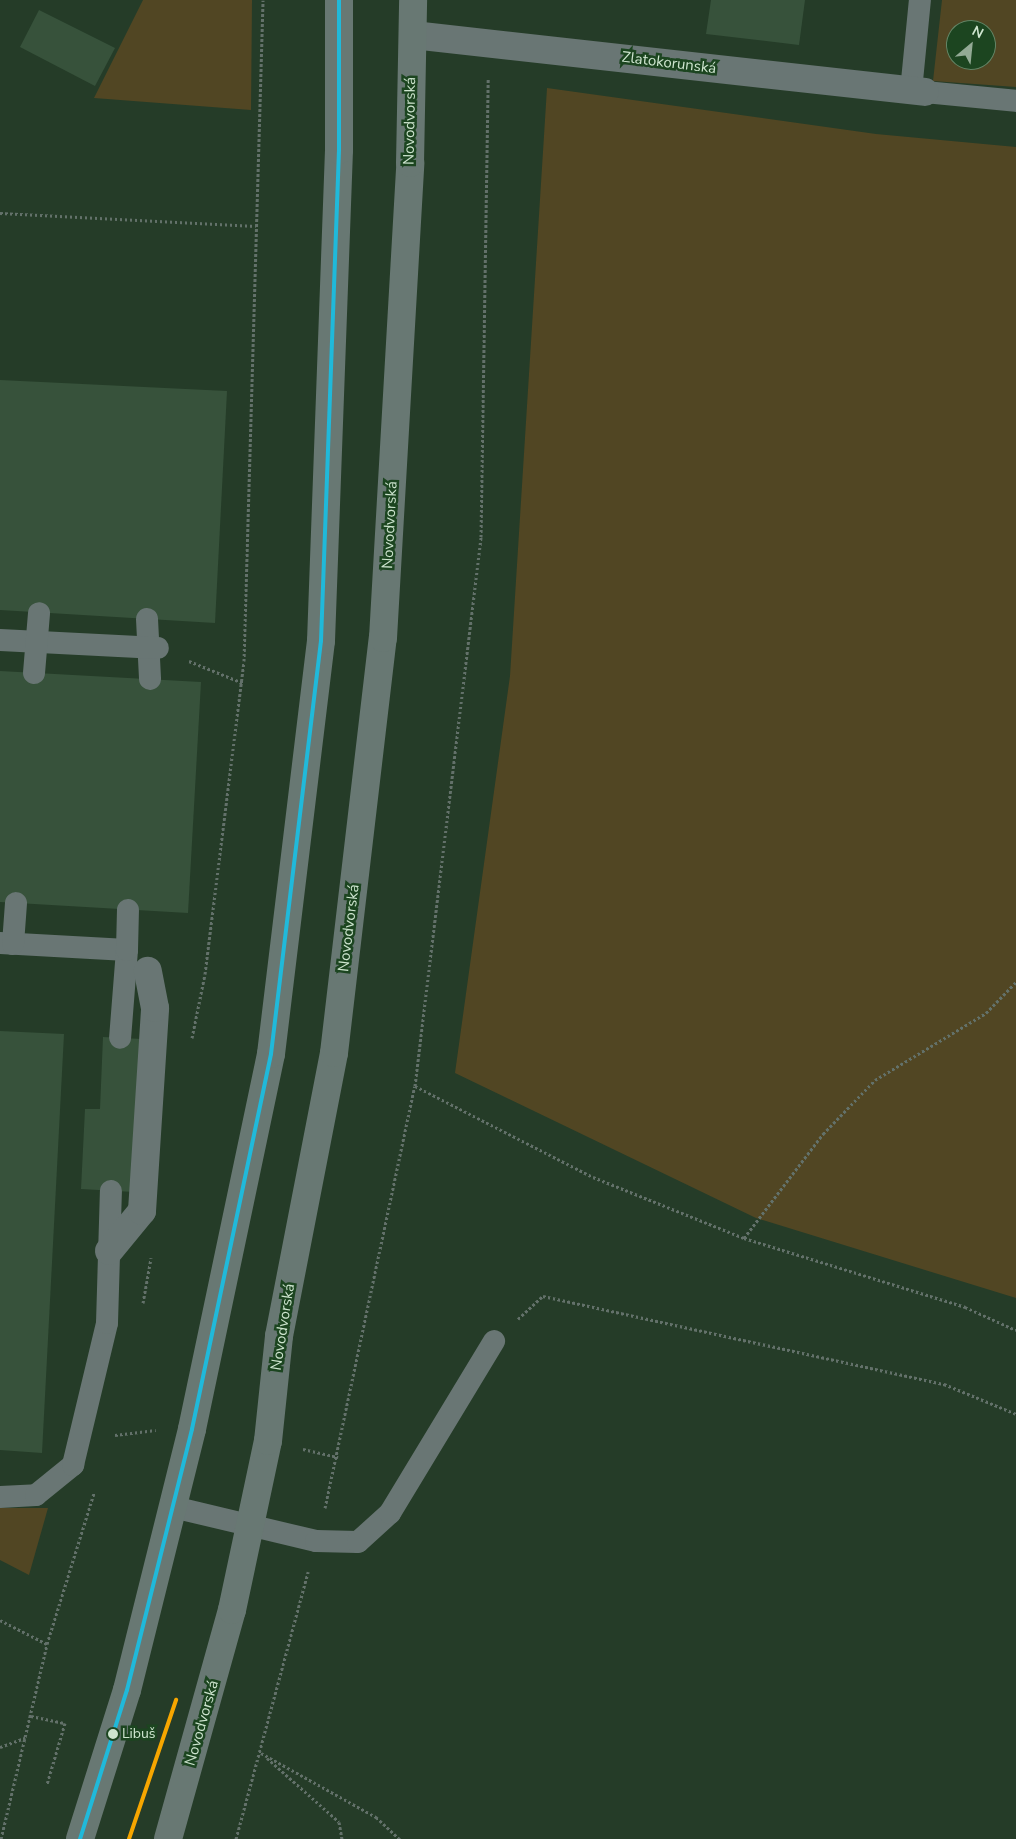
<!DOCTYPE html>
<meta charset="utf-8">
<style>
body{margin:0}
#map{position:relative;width:1016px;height:1839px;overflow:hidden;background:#253c28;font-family:"Nunito Sans",sans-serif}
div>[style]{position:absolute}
.green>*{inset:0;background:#514623}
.building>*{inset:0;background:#37523b}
.path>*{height:3px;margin-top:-1.5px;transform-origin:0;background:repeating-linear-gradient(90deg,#63716a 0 2.5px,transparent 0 5px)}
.lane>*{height:22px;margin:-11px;padding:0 11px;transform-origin:11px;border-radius:11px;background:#697674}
.street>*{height:28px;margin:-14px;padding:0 14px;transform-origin:14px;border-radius:14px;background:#697674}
.secondary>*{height:28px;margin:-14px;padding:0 14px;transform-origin:14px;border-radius:14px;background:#687873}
.bus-1>*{height:4px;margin:-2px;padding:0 2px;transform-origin:2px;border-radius:2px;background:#20b9da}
.tram-1>*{height:4px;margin:-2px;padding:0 2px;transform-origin:2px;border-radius:2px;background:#f7a600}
.dots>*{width:14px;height:14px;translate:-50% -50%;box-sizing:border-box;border:2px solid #1c4520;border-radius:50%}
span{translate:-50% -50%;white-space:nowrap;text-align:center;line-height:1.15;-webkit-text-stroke:5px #1c4520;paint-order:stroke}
.bus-label{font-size:14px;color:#cee5cf}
.left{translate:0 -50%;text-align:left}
.street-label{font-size:15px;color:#cee5cf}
.north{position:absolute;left:946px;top:20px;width:50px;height:50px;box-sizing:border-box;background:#1c4520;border:1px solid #638566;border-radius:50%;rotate:28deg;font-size:14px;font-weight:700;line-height:20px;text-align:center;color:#cee5cf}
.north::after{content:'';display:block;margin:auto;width:18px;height:22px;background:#93aa95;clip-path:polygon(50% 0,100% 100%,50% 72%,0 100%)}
</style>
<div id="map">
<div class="green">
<div style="clip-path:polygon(143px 0,252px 0,251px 110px,94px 98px)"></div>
<div style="clip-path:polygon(evenodd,942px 0,1016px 0,1016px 87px,933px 81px,942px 0,956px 30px,986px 30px,986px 60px,956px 60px,956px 30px)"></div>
<div style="clip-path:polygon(547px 88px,876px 134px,1016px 147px,1016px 1298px,756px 1218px,455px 1073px,510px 676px)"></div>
<div style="clip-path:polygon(0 1508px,48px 1508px,29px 1575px,0 1560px)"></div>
</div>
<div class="building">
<div style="clip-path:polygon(711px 0,805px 0,799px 45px,706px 34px)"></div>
<div style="clip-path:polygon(39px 10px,115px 48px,95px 86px,20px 47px)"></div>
<div style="clip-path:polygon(0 380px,227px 391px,215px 623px,0 610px)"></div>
<div style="clip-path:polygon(0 671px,201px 682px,188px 913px,0 902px)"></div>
<div style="clip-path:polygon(0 1031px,64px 1034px,42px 1453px,0 1450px)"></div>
<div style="clip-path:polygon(103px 1037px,142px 1039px,134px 1192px,81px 1189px,85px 1109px,100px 1109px)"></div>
</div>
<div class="path">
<div style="left:0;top:213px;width:256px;rotate:2.9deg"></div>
<div style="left:189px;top:661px;width:58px;rotate:22.2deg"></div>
<div style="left:192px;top:1038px;width:65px;rotate:-78.5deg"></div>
<div style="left:205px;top:974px;width:315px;rotate:-82.9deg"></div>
<div style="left:244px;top:661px;width:661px;rotate:-88.35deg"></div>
<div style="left:415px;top:1086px;width:200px;rotate:27.1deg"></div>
<div style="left:593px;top:1177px;width:163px;rotate:22deg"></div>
<div style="left:744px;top:1238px;width:232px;rotate:17.3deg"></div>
<div style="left:965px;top:1307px;width:56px;rotate:24.3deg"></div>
<div style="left:744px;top:1238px;width:131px;rotate:-52.8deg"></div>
<div style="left:823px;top:1134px;width:75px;rotate:-46.1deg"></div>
<div style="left:875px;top:1080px;width:130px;rotate:-31.1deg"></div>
<div style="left:986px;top:1013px;width:43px;rotate:-45.9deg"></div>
<div style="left:143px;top:1303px;width:46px;rotate:-79.9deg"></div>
<div style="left:518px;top:1319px;width:34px;rotate:-43deg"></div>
<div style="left:543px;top:1296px;width:411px;rotate:12.4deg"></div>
<div style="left:944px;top:1384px;width:78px;rotate:22.6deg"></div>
<div style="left:115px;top:1435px;width:41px;rotate:-7deg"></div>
<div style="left:303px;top:1449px;width:36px;rotate:13deg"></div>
<div style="left:325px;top:1508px;width:431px;rotate:-78deg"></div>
<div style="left:415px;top:1086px;width:553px;rotate:-83.14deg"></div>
<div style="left:481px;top:537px;width:459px;rotate:-89.1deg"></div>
<div style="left:0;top:1620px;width:53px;rotate:27.1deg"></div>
<div style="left:31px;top:1716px;width:35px;rotate:12deg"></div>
<div style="left:65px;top:1723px;width:64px;rotate:106.4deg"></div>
<div style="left:0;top:1747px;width:27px;rotate:-20deg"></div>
<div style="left:261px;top:1753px;width:132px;rotate:29.1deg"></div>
<div style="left:376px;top:1817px;width:33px;rotate:43deg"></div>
<div style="left:267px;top:1758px;width:96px;rotate:41.6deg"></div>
<div style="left:339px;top:1822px;width:17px;rotate:80deg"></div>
<div style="left:1px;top:1839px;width:200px;rotate:-76.7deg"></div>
<div style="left:47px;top:1644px;width:158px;rotate:-72.7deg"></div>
<div style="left:236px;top:1839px;width:277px;rotate:-74.9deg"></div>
</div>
<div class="lane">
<div style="left:911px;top:91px;width:91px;rotate:-84.4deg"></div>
<div style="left:925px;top:92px;width:91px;rotate:5.6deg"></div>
<div style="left:147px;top:619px;width:60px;rotate:87.1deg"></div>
<div style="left:0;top:640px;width:158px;rotate:2.9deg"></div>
<div style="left:34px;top:673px;width:60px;rotate:-85.2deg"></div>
<div style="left:0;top:943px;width:127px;rotate:3.2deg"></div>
<div style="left:127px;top:950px;width:88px;rotate:94.5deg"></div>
<div style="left:13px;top:944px;width:41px;rotate:-85.8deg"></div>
<div style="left:127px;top:950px;width:40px;rotate:-88.6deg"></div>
<div style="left:0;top:1497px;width:36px;rotate:-3deg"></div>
<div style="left:36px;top:1495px;width:48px;rotate:-39deg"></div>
<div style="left:73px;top:1465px;width:146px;rotate:-76.5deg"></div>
<div style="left:107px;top:1323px;width:132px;rotate:-88.3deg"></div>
<div style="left:173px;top:1507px;width:147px;rotate:13.4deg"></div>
<div style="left:316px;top:1541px;width:42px;rotate:1.4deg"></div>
<div style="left:358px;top:1542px;width:43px;rotate:-42.2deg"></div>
<div style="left:390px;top:1513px;width:201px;rotate:-58.8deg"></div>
</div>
<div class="street">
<div style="left:413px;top:35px;width:515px;rotate:6.35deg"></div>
<div style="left:109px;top:1251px;width:52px;rotate:-50.5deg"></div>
<div style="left:142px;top:1211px;width:203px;rotate:-86.3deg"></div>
<div style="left:155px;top:1008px;width:38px;rotate:-101deg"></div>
</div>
<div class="secondary">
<div style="left:80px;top:1839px;width:156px;rotate:-72.5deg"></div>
<div style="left:127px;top:1690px;width:269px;rotate:-76deg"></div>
<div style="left:192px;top:1429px;width:383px;rotate:-78.1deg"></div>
<div style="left:271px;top:1054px;width:416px;rotate:-83.1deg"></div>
<div style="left:321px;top:641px;width:491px;rotate:-87.9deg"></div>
<div style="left:339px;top:150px;width:150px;rotate:-90deg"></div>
<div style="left:168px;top:1839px;width:238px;rotate:-74.4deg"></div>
<div style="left:232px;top:1610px;width:173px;rotate:-78deg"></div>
<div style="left:268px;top:1441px;width:106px;rotate:-84deg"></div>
<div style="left:279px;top:1336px;width:288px;rotate:-79deg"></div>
<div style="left:334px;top:1053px;width:418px;rotate:-83.3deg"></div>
<div style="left:383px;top:638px;width:476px;rotate:-86.7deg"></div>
<div style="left:410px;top:163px;width:163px;rotate:-88.9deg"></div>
</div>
<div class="bus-1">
<div style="left:80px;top:1839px;width:156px;rotate:-72.5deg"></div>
<div style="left:127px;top:1690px;width:269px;rotate:-76deg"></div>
<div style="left:192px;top:1429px;width:383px;rotate:-78.1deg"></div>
<div style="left:271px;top:1054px;width:416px;rotate:-83.1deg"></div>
<div style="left:321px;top:641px;width:491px;rotate:-87.9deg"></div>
<div style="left:339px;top:150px;width:150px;rotate:-90deg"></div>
</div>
<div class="tram-1">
<div style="left:129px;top:1839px;width:147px;rotate:-71.3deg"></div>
</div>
<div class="dots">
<div style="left:113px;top:1734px;background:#cee5cf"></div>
</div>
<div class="bus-label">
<span class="left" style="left:122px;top:1734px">Libuš</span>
</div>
<div class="street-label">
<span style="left:669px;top:63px;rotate:7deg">Zlatokorunská</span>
<span style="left:410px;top:121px;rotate:-89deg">Novodvorská</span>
<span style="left:390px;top:525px;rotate:-87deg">Novodvorská</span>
<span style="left:349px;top:928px;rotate:-83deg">Novodvorská</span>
<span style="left:283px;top:1327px;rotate:-81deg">Novodvorská</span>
<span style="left:202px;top:1723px;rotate:-74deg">Novodvorská</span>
</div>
<div class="north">N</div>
</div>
